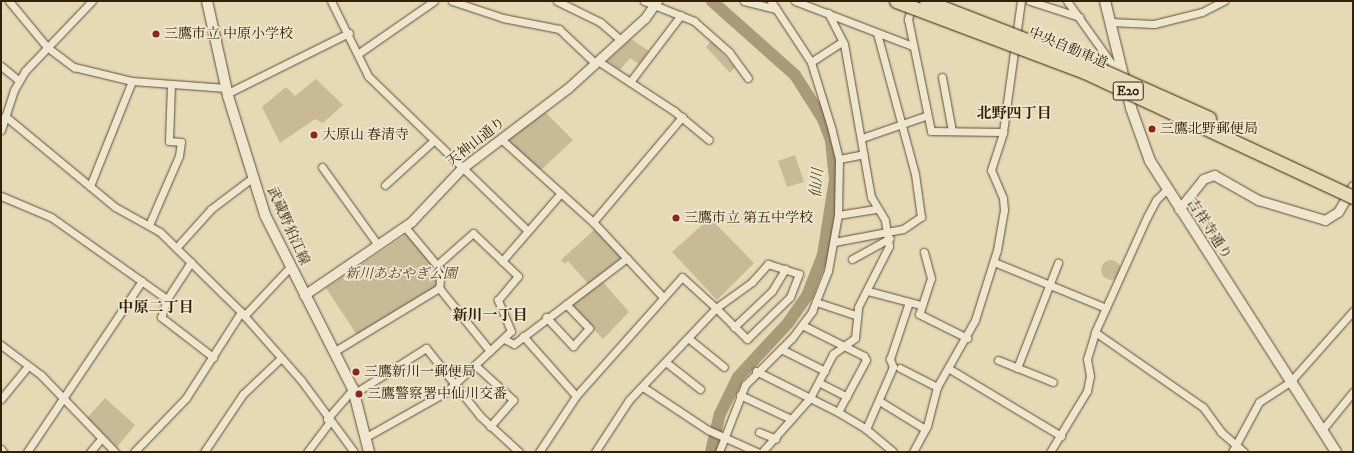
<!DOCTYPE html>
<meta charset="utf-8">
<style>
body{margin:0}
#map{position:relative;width:1354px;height:453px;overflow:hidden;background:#e6d9b5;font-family:"IM FELL DW Pica","Noto Serif JP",serif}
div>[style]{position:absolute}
.green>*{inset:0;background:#c8ba97}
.round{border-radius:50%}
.river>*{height:12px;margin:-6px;padding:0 6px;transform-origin:6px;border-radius:6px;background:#a99a7a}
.roads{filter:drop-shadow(0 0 1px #604e32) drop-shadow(0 0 1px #604e32)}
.minor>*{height:7px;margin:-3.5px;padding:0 3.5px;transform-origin:3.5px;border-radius:3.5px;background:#efe6cf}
.tertiary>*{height:9px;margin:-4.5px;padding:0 4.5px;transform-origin:4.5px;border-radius:4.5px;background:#efe6cf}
.secondary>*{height:10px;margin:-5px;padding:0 5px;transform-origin:5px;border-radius:5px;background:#efe6cf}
.bridges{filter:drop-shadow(0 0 1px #332006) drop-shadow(0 0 1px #332006)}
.motorway-bridge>*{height:13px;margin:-6.5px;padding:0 6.5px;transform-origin:6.5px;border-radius:6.5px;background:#e6d9b5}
.dots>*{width:11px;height:11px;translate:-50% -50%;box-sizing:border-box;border:2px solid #efe6cf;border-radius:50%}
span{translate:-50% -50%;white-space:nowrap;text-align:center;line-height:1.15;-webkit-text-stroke:3.5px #efe6cf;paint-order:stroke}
.shield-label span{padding:1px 3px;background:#efe6cf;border:1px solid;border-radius:3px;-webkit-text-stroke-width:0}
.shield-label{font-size:13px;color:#332006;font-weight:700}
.poi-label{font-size:14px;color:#332006}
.left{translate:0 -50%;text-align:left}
.street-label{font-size:14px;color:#332006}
.park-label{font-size:14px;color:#58462a;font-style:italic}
.neighbourhood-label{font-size:15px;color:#332006;font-weight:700}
.water-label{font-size:15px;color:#5c4b2f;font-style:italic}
.frame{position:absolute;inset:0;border:2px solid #332006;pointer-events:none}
</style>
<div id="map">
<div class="green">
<div style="clip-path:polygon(631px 39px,649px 51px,639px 64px,630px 58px,620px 70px,607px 61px)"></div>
<div style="clip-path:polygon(711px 41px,735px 67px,730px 73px,706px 47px)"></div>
<div style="clip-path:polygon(316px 79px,343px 105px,323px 123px,315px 119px,280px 143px,262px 107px,286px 87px,295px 96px)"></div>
<div style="clip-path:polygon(545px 112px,573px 140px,540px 171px,510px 142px,510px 138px)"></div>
<div style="clip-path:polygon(795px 155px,804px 182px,787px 187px,778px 161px)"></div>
<div style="clip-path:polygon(710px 218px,754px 263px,717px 300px,672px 252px)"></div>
<div style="clip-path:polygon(595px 229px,623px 258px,590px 286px,568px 261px,565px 264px,561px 260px)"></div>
<div style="clip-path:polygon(407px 234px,439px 272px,437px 286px,357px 335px,326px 288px)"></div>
<div class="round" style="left:1101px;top:260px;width:20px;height:20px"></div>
<div style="clip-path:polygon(603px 282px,629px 312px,603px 339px,571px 305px)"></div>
<div style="clip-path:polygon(105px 398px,135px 425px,117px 447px,87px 418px)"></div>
</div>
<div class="river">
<div style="left:711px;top:452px;width:39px;rotate:-77deg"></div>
<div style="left:720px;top:414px;width:41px;rotate:-64.1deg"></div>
<div style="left:738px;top:377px;width:74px;rotate:-47.2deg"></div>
<div style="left:788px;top:323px;width:33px;rotate:-55deg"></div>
<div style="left:807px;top:296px;width:44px;rotate:-68.7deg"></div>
<div style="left:823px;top:255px;width:77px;rotate:-81deg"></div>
<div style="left:835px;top:179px;width:39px;rotate:-96deg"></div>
<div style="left:831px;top:140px;width:22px;rotate:-111deg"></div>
<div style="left:823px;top:119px;width:52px;rotate:-122.5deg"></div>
<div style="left:795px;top:75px;width:111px;rotate:-138.3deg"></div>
</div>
<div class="roads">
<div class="minor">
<div style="left:9px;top:1px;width:60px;rotate:50.4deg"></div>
<div style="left:47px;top:47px;width:34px;rotate:37deg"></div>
<div style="left:74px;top:67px;width:60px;rotate:13.6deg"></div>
<div style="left:132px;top:81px;width:94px;rotate:4.3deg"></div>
<div style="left:331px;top:1px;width:84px;rotate:63.7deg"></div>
<div style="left:368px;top:76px;width:221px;rotate:44.1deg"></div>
<div style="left:452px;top:1px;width:54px;rotate:18.4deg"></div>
<div style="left:503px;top:18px;width:57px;rotate:11.1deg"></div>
<div style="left:559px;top:29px;width:50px;rotate:43.4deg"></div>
<div style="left:557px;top:1px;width:48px;rotate:26deg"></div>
<div style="left:600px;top:22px;width:28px;rotate:41deg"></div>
<div style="left:644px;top:1px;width:54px;rotate:21.8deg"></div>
<div style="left:694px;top:21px;width:47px;rotate:41.5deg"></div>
<div style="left:729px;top:52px;width:32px;rotate:54deg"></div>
<div style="left:744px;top:1px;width:33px;rotate:14deg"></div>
<div style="left:795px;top:1px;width:125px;rotate:21deg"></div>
<div style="left:1030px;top:1px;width:52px;rotate:17.7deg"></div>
<div style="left:1067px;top:1px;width:77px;rotate:54.5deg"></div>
<div style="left:1112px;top:64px;width:10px;rotate:24deg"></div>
<div style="left:912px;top:5px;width:15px;rotate:106deg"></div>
<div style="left:908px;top:19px;width:114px;rotate:78.4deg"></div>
<div style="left:931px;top:131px;width:72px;rotate:0.8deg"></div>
<div style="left:1110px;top:22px;width:44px;rotate:2.6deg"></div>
<div style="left:1154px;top:24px;width:49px;rotate:-14deg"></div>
<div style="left:1202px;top:12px;width:25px;rotate:-27deg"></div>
<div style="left:359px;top:53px;width:91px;rotate:-34.7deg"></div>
<div style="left:598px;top:61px;width:91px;rotate:33.3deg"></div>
<div style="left:674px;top:111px;width:45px;rotate:39.6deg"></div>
<div style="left:811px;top:62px;width:38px;rotate:-33deg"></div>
<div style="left:1px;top:66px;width:22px;rotate:39deg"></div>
<div style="left:942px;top:77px;width:55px;rotate:79.5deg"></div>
<div style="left:630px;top:82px;width:84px;rotate:-52.7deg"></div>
<div style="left:228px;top:93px;width:135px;rotate:-26.4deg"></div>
<div style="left:5px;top:116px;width:143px;rotate:39.6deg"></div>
<div style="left:115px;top:207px;width:51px;rotate:29.1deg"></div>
<div style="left:160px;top:232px;width:114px;rotate:44.6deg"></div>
<div style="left:241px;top:312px;width:91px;rotate:48.6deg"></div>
<div style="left:301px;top:380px;width:89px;rotate:53.6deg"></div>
<div style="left:1px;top:130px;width:42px;rotate:-72deg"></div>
<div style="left:14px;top:90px;width:22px;rotate:-60deg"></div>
<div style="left:25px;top:71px;width:97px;rotate:-46.3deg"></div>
<div style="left:862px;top:138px;width:67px;rotate:-19.2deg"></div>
<div style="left:501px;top:139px;width:124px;rotate:42.1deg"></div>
<div style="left:593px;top:222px;width:103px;rotate:47deg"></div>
<div style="left:839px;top:159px;width:25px;rotate:-11deg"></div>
<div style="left:322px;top:167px;width:96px;rotate:54.3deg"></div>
<div style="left:385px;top:185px;width:65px;rotate:-42.5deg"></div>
<div style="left:90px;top:186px;width:113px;rotate:-68.2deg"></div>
<div style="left:1px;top:196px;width:54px;rotate:22.8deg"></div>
<div style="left:51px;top:217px;width:142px;rotate:35.3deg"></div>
<div style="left:838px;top:215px;width:38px;rotate:-9deg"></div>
<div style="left:593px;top:222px;width:138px;rotate:-49.7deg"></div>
<div style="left:149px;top:225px;width:75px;rotate:-66.5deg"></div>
<div style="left:179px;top:156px;width:14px;rotate:-82deg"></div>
<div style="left:181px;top:142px;width:12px;rotate:-175deg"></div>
<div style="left:169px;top:141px;width:57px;rotate:-88deg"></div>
<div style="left:405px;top:227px;width:56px;rotate:50.1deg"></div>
<div style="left:441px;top:270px;width:18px;rotate:96deg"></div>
<div style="left:439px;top:288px;width:81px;rotate:51deg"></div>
<div style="left:834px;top:242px;width:70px;rotate:-10.7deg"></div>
<div style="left:903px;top:229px;width:22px;rotate:-34deg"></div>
<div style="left:921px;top:217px;width:43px;rotate:-97.9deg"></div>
<div style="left:915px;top:174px;width:146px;rotate:-105.1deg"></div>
<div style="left:176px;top:248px;width:52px;rotate:-48.1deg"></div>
<div style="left:211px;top:209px;width:51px;rotate:-37.1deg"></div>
<div style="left:924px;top:252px;width:27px;rotate:75deg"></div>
<div style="left:931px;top:278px;width:38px;rotate:108deg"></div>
<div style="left:919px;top:314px;width:54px;rotate:26.6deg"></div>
<div style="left:852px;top:259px;width:43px;rotate:-28.9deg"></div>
<div style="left:502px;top:261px;width:90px;rotate:-49.1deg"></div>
<div style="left:191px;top:262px;width:44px;rotate:123deg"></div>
<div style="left:167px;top:299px;width:19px;rotate:108deg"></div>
<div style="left:161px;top:317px;width:66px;rotate:37.6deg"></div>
<div style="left:994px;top:262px;width:121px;rotate:22.3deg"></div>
<div style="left:868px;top:291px;width:55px;rotate:14.8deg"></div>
<div style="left:816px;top:302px;width:41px;rotate:18.4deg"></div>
<div style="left:244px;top:316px;width:67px;rotate:-46.8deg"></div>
<div style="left:546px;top:317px;width:40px;rotate:47deg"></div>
<div style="left:573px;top:346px;width:24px;rotate:-48deg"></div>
<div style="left:589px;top:328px;width:33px;rotate:-134deg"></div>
<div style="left:802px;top:325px;width:69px;rotate:26.6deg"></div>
<div style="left:864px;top:356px;width:4px;rotate:63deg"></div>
<div style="left:866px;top:360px;width:59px;rotate:118.3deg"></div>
<div style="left:734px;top:327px;width:52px;rotate:-43.5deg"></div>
<div style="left:772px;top:291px;width:26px;rotate:-59deg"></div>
<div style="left:1095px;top:332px;width:131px;rotate:34.8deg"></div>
<div style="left:1203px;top:407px;width:31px;rotate:54deg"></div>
<div style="left:1221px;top:432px;width:30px;rotate:41deg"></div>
<div style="left:523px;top:336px;width:80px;rotate:48.5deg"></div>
<div style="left:688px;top:338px;width:46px;rotate:38.9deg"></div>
<div style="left:504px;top:339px;width:11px;rotate:27deg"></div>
<div style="left:514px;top:344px;width:142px;rotate:-37.3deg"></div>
<div style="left:1px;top:345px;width:50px;rotate:36.9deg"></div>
<div style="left:41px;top:375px;width:107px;rotate:46.1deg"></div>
<div style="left:781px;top:349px;width:49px;rotate:26.6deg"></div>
<div style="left:335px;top:351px;width:122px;rotate:-31.2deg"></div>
<div style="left:998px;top:360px;width:59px;rotate:21.8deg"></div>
<div style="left:667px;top:363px;width:42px;rotate:38.2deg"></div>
<div style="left:475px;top:365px;width:52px;rotate:42.6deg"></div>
<div style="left:513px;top:400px;width:35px;rotate:131deg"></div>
<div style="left:900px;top:368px;width:42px;rotate:27.2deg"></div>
<div style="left:948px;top:368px;width:132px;rotate:31deg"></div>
<div style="left:1017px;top:368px;width:113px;rotate:-68.7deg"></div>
<div style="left:756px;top:371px;width:92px;rotate:26.6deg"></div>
<div style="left:838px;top:412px;width:33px;rotate:31deg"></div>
<div style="left:866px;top:429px;width:35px;rotate:40deg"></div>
<div style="left:820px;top:383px;width:30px;rotate:27deg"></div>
<div style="left:643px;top:387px;width:78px;rotate:33.5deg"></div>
<div style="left:708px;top:430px;width:54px;rotate:24.2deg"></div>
<div style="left:355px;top:393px;width:84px;rotate:-32.4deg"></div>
<div style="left:426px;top:348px;width:87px;rotate:51.5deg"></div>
<div style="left:480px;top:416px;width:53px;rotate:42.7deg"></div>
<div style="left:740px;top:395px;width:56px;rotate:25.2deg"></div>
<div style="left:1px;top:399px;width:43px;rotate:-50.7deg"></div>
<div style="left:881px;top:402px;width:52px;rotate:31.5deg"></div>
<div style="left:327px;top:419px;width:40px;rotate:-49deg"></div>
<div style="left:866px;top:429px;width:68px;rotate:-66.5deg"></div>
<div style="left:893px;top:367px;width:9px;rotate:-111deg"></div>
<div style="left:890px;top:359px;width:60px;rotate:-71.6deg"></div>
<div style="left:1322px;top:430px;width:49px;rotate:-50.8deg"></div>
<div style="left:759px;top:432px;width:18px;rotate:22deg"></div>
<div style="left:366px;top:437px;width:92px;rotate:-29.4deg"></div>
<div style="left:446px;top:392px;width:89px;rotate:-43.2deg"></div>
<div style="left:511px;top:331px;width:34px;rotate:-113deg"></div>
<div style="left:498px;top:300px;width:31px;rotate:-50deg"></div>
<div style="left:518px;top:276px;width:62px;rotate:-136.3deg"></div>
<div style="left:473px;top:233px;width:48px;rotate:138.4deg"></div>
<div style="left:1px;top:449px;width:4px;rotate:56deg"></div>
<div style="left:27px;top:452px;width:206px;rotate:-56.1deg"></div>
<div style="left:90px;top:452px;width:17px;rotate:-50deg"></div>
<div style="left:134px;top:452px;width:75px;rotate:-46.1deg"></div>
<div style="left:186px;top:398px;width:102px;rotate:-57.4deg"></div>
<div style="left:204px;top:452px;width:70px;rotate:-56.1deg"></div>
<div style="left:243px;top:394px;width:52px;rotate:-43.5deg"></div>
<div style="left:307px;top:452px;width:36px;rotate:-53deg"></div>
<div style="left:539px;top:452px;width:67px;rotate:-56.5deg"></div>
<div style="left:576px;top:396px;width:159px;rotate:-48.3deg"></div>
<div style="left:682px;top:277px;width:46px;rotate:42.4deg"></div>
<div style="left:716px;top:308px;width:44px;rotate:45deg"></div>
<div style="left:747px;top:339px;width:60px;rotate:-44.3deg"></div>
<div style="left:790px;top:297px;width:25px;rotate:-69deg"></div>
<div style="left:799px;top:274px;width:33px;rotate:-162deg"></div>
<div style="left:768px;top:264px;width:24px;rotate:132deg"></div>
<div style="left:752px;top:282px;width:44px;rotate:144.2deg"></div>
<div style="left:716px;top:308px;width:127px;rotate:133.4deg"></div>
<div style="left:629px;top:400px;width:62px;rotate:123.2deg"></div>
<div style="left:719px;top:452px;width:72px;rotate:-68.8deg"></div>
<div style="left:745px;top:385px;width:66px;rotate:-45deg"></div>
<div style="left:792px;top:338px;width:34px;rotate:-53deg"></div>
<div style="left:812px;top:311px;width:43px;rotate:-68.2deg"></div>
<div style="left:828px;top:271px;width:57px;rotate:-79.9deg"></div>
<div style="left:838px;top:215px;width:56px;rotate:-89deg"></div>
<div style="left:839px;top:159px;width:30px;rotate:-104deg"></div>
<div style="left:832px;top:130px;width:71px;rotate:-107.2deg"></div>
<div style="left:811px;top:62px;width:73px;rotate:-123.3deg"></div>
<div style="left:762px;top:452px;width:72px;rotate:-48.4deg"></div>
<div style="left:810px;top:398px;width:50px;rotate:-62.4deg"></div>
<div style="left:833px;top:354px;width:27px;rotate:-36deg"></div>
<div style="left:855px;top:338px;width:31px;rotate:-84deg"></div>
<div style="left:858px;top:307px;width:68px;rotate:-63.1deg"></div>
<div style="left:889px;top:246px;width:26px;rotate:-99deg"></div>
<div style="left:885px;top:220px;width:27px;rotate:-121deg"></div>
<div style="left:871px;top:197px;width:155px;rotate:-100deg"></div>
<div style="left:844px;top:44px;width:35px;rotate:-117deg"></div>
<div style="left:913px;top:452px;width:30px;rotate:-62deg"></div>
<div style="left:927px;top:426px;width:40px;rotate:-75.6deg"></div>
<div style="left:937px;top:387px;width:77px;rotate:-60.4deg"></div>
<div style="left:975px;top:320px;width:73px;rotate:-72.6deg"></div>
<div style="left:997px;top:250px;width:41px;rotate:-80.1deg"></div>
<div style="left:1004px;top:210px;width:12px;rotate:-95deg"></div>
<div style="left:1003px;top:198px;width:30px;rotate:-113deg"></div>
<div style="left:991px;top:170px;width:40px;rotate:-72deg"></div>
<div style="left:1003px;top:132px;width:132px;rotate:-82.2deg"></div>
<div style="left:1050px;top:452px;width:71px;rotate:-58.8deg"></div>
<div style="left:1087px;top:391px;width:15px;rotate:-79deg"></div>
<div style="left:1090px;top:376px;width:17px;rotate:-100deg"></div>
<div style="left:1087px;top:359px;width:28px;rotate:-73deg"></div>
<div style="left:1095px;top:332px;width:126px;rotate:-65.7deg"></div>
<div style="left:1147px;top:217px;width:19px;rotate:-62deg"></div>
<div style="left:1156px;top:200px;width:14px;rotate:-45deg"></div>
<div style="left:1232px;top:452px;width:57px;rotate:-61.6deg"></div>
<div style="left:1259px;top:402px;width:37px;rotate:-33deg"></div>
<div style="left:1290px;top:382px;width:95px;rotate:-48.4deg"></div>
</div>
<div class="tertiary">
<div style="left:1179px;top:209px;width:38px;rotate:-51deg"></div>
<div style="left:1203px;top:179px;width:12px;rotate:-20deg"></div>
<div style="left:1214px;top:175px;width:51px;rotate:29.6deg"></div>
<div style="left:1258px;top:200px;width:70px;rotate:16.6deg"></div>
<div style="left:1325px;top:220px;width:15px;rotate:-32deg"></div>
<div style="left:1338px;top:212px;width:30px;rotate:-60deg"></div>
<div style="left:304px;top:295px;width:130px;rotate:-34.3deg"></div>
<div style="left:411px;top:222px;width:73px;rotate:-46.7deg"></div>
<div style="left:461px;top:169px;width:134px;rotate:-37.1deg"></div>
<div style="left:568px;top:88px;width:104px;rotate:-42.3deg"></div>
<div style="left:645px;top:18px;width:21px;rotate:-55deg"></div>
</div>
<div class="secondary">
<div style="left:207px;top:1px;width:97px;rotate:77.5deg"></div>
<div style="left:228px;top:96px;width:125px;rotate:72.7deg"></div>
<div style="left:265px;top:215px;width:195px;rotate:63.2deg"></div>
<div style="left:353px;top:389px;width:65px;rotate:75.7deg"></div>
<div style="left:1105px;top:1px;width:110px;rotate:76.3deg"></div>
<div style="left:1131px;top:108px;width:56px;rotate:70.3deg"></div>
<div style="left:1150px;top:161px;width:345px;rotate:57.4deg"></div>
</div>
</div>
<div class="bridges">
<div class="motorway-bridge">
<div style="left:896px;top:1px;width:202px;rotate:20.6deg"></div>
<div style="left:1085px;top:72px;width:296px;rotate:25deg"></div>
<div style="left:926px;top:1px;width:172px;rotate:21.2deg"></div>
<div style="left:1086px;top:63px;width:135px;rotate:24.1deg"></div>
</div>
</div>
<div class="dots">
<div style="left:156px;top:34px;background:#8f2418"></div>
<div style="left:1152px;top:129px;background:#8f2418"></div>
<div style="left:314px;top:135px;background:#8f2418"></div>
<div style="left:676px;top:218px;background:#8f2418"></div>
<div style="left:356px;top:372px;background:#8f2418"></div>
<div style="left:359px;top:394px;background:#8f2418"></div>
</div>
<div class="shield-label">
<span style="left:1128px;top:91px">E20</span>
</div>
<div class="poi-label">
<span class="left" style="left:164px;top:34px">三鷹市立 中原小学校</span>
<span class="left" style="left:1160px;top:129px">三鷹北野郵便局</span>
<span class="left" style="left:322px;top:135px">大原山 春清寺</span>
<span class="left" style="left:684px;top:218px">三鷹市立 第五中学校</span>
<span class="left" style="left:364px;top:372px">三鷹新川一郵便局</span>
<span class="left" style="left:367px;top:394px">三鷹警察署中仙川交番</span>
</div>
<div class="street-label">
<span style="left:1068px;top:48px;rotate:23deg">中央自動車道</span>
<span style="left:476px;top:142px;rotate:-38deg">天神山通り</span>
<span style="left:288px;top:226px;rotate:66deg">武蔵野狛江線</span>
<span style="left:1209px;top:229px;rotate:57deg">吉祥寺通り</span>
</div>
<div class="park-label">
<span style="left:401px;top:274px">新川あおやぎ公園</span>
</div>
<div class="neighbourhood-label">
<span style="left:1014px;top:114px">北野四丁目</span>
<span style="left:156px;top:308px">中原二丁目</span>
<span style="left:490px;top:316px">新川一丁目</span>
</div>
<div class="water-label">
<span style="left:817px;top:183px;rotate:-85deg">仙川</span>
</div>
<div class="frame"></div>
</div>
